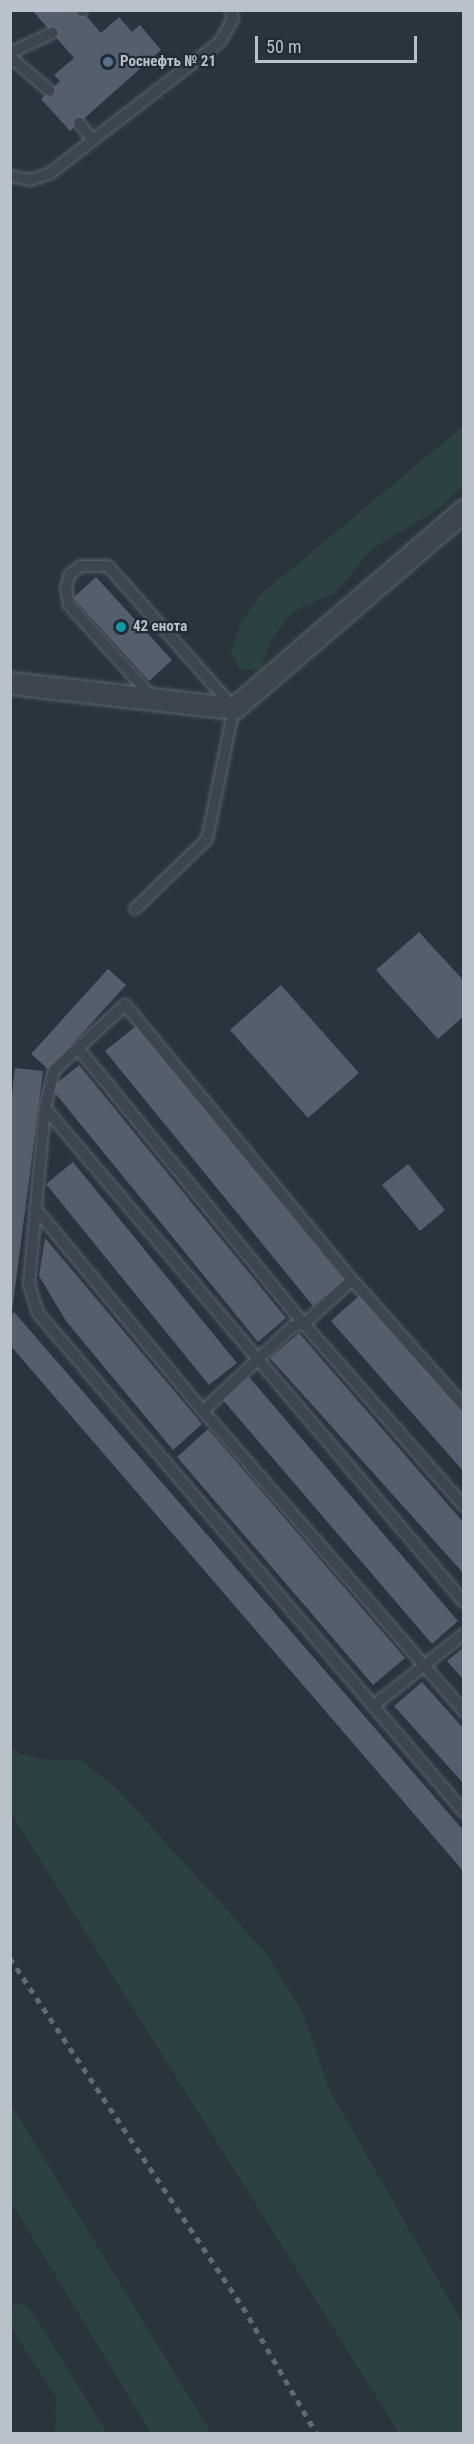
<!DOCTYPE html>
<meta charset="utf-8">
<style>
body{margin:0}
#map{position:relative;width:474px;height:2444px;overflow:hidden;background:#29343f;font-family:"Roboto Condensed",sans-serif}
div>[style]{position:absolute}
.green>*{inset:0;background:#2c4141}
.building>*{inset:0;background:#545f6d}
.roads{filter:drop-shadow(0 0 2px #5a646d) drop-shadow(0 0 2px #5a646d)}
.service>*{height:10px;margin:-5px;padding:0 5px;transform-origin:5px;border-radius:5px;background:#3d464f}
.minor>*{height:21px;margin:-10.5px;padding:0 10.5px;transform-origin:10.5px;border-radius:10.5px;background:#3d464f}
.rail>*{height:4.5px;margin-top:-2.25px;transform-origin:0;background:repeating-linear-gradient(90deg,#5f6a76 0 6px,transparent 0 12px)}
.dots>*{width:16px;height:16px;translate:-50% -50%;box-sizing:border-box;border:3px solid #212b35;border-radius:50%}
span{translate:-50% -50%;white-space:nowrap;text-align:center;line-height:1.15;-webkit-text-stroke:4.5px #212b35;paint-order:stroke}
.poi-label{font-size:15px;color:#b9c1ca;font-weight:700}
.left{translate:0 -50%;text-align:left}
.frame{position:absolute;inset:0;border:12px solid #b9c1ca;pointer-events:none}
.scale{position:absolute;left:255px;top:36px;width:162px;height:27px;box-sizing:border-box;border:3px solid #b9c1ca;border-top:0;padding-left:8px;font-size:18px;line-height:21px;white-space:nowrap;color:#b9c1ca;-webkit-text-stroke:4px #212b35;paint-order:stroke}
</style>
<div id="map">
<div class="green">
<div style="clip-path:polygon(463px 426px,463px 486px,439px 509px,373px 548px,335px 593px,295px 610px,273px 637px,260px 671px,239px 669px,231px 651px,241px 622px,260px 595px)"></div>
<div style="clip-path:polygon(11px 1747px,20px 1754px,44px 1759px,81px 1760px,119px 1791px,265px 1952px,303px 2013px,329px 2089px,463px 2324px,463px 2433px,399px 2433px,11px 1813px)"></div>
<div style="clip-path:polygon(11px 2104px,211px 2433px,151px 2433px,11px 2202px)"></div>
<div style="clip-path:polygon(23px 2303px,33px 2313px,107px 2433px,55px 2433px,56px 2397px,11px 2328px,13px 2305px)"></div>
</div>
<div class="building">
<div style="clip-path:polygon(32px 10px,81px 10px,101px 33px,119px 17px,132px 32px,140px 25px,161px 50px,70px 131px,41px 99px,60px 81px,54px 75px,74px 58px)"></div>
<div style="clip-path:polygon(96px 577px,172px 660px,149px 681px,73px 598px)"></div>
<div style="clip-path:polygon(419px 932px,464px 981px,464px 1016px,438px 1039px,376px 970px)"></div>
<div style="clip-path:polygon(108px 969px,126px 985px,49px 1070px,31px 1054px)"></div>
<div style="clip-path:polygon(281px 985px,359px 1073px,308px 1118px,230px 1030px)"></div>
<div style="clip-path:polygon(136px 1026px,344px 1280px,313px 1306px,105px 1051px)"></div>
<div style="clip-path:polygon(79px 1065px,286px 1318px,258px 1342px,51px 1088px)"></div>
<div style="clip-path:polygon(15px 1068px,43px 1071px,12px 1312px,10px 1111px)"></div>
<div style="clip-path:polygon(73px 1162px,237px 1363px,209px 1385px,46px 1184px)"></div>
<div style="clip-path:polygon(408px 1164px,445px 1210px,420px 1231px,382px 1185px)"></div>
<div style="clip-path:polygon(45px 1238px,202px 1424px,173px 1450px,66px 1321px,39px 1276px)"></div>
<div style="clip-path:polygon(360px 1295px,464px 1412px,464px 1472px,331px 1321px)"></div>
<div style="clip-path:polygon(14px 1312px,464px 1831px,464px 1872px,10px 1345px,10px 1315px)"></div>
<div style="clip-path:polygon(299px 1333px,464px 1523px,464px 1574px,270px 1358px)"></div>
<div style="clip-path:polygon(249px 1377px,458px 1621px,432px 1644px,223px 1400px)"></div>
<div style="clip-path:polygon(208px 1429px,405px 1658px,373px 1685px,177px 1457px)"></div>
<div style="clip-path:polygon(464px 1647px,464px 1680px,447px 1661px)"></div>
<div style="clip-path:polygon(422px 1682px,464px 1729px,464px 1784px,394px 1706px)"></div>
</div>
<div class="roads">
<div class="service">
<div style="left:82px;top:11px;width:1px;rotate:-90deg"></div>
<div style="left:10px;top:53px;width:47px;rotate:-25.5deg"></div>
<div style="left:10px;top:57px;width:52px;rotate:40.4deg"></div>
<div style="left:79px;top:123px;width:22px;rotate:51deg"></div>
<div style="left:10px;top:176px;width:20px;rotate:11deg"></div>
<div style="left:30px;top:180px;width:20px;rotate:-18deg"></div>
<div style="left:49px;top:174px;width:216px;rotate:-37.7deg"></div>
<div style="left:220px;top:42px;width:26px;rotate:-61deg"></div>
<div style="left:233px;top:19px;width:9px;rotate:-103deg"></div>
<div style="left:135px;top:909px;width:100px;rotate:-44.2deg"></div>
<div style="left:207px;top:839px;width:134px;rotate:-78.4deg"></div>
<div style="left:234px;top:708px;width:190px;rotate:-131.6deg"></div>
<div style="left:108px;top:566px;width:27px;rotate:180deg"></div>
<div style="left:81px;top:566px;width:14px;rotate:144deg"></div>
<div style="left:70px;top:574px;width:15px;rotate:106deg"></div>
<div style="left:66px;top:588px;width:17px;rotate:80deg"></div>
<div style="left:69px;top:605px;width:124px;rotate:47.9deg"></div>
<div style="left:78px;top:1048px;width:357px;rotate:50.7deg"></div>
<div style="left:304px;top:1324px;width:242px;rotate:48.7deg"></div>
<div style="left:45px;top:1108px;width:177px;rotate:95.2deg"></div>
<div style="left:29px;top:1284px;width:30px;rotate:73deg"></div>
<div style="left:38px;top:1313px;width:656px;rotate:49.51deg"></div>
<div style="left:35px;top:1208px;width:264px;rotate:50.4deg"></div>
<div style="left:203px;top:1411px;width:398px;rotate:49deg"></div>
<div style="left:464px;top:1406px;width:169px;rotate:-131.6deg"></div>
<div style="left:352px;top:1280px;width:357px;rotate:-129.5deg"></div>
<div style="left:125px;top:1005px;width:96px;rotate:137.5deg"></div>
<div style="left:54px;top:1070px;width:39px;rotate:103deg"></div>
<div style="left:45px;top:1108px;width:648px;rotate:49.7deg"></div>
<div style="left:203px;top:1411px;width:122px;rotate:-43.3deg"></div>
<div style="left:292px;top:1327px;width:12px;rotate:-14deg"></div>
<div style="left:304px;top:1324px;width:65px;rotate:-42.5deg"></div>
<div style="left:373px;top:1706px;width:116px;rotate:-38.4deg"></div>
</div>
<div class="minor">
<div style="left:10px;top:683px;width:225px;rotate:6.4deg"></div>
<div style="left:234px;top:708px;width:303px;rotate:-40.7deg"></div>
</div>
</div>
<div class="rail">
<div style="left:10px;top:1958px;width:420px;rotate:56.3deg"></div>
<div style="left:243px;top:2307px;width:147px;rotate:59.8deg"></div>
</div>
<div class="dots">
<div style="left:108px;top:62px;background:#5c6f8a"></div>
<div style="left:121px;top:627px;background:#0f9aa8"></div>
</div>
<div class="poi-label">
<span class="left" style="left:120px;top:62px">Роснефть № 21</span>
<span class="left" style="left:133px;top:627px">42 енота</span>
</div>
<div class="frame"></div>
<div class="scale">50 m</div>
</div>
